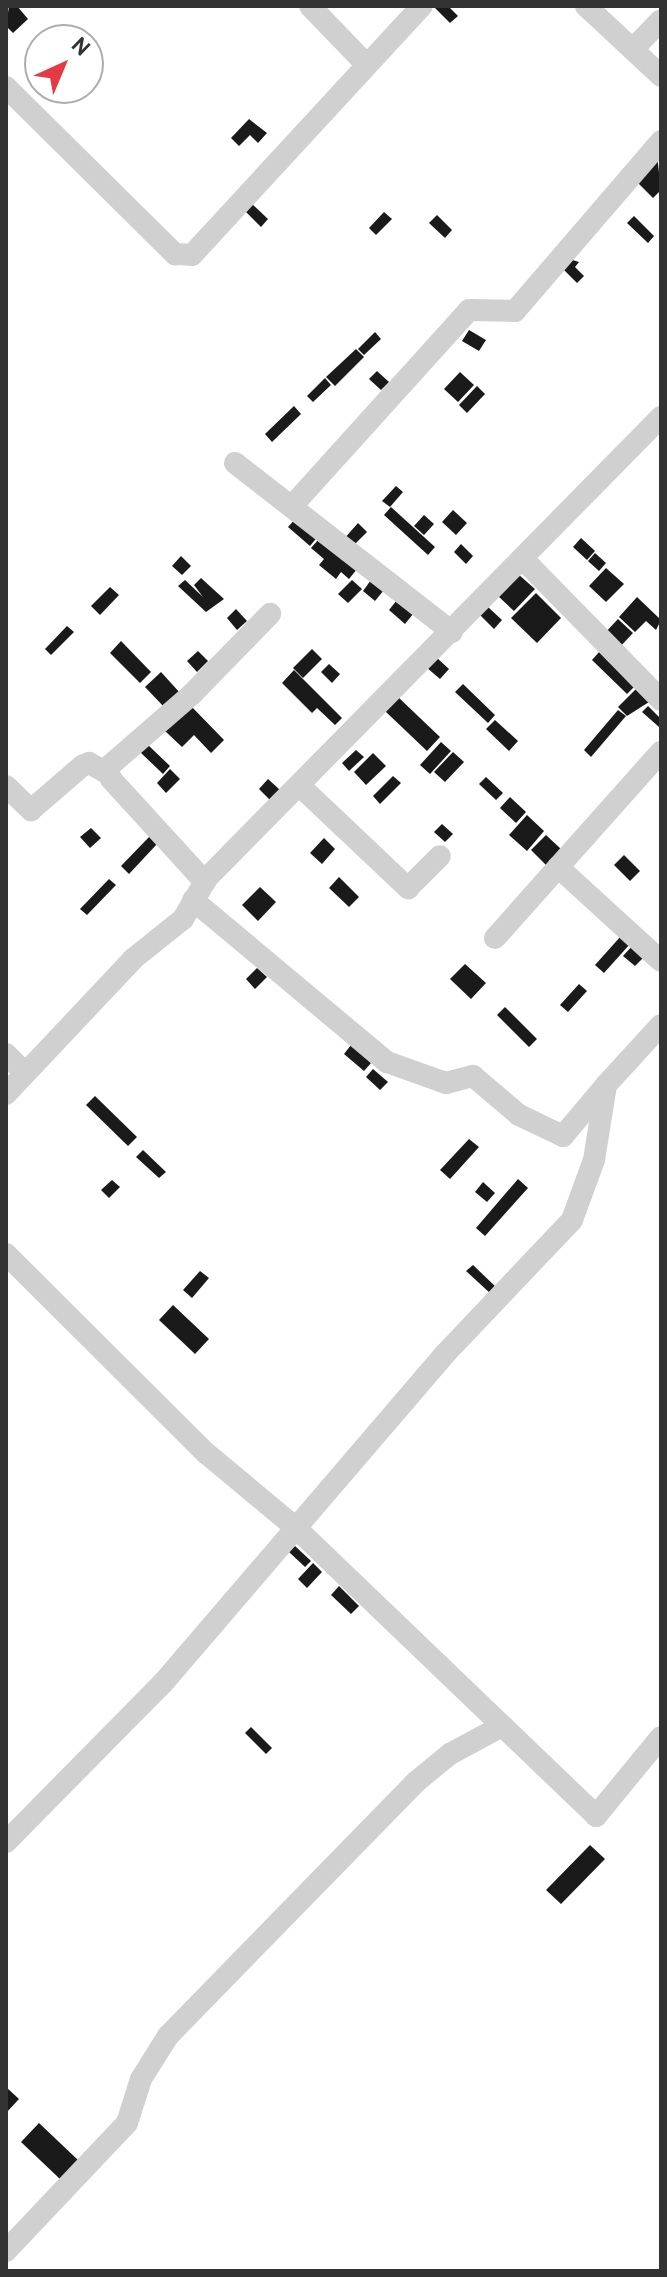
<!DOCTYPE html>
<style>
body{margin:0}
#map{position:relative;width:667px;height:2277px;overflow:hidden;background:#fff;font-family:Overpass,sans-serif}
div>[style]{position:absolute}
.building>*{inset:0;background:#1a1a1a}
.minor>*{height:22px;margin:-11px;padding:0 11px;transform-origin:11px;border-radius:11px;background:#d0d0d0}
span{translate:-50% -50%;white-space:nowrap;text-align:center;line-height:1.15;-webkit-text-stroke:8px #fff;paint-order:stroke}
.frame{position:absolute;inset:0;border:8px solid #333;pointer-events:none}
.north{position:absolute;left:24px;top:24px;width:80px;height:80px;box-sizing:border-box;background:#fff;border:2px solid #adadad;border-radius:50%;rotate:44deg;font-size:22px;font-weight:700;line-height:32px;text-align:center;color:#333}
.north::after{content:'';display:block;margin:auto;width:28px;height:36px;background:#e63946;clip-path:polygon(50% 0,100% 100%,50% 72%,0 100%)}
</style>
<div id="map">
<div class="building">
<div style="clip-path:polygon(9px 6px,17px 6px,28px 19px,13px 33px,6px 26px)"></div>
<div style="clip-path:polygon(433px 6px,448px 6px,458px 16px,450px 23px)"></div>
<div style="clip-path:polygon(249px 119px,267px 133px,258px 143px,250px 135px,239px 146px,231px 138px)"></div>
<div style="clip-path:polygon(657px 155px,661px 190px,653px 198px,634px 179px)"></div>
<div style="clip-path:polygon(250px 202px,268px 219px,261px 227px,243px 209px)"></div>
<div style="clip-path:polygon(384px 212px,392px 219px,376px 235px,369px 228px)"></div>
<div style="clip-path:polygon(437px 215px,452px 230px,445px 238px,429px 223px)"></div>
<div style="clip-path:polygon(634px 216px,654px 236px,648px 243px,627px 223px)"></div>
<div style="clip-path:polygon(566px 258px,579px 262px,575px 267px,584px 276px,577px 283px,559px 265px)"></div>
<div style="clip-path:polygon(469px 330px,486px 340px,479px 351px,462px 341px)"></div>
<div style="clip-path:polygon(375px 332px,381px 339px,364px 355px,358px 349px)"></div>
<div style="clip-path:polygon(356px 349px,364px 357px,335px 386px,326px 377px)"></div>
<div style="clip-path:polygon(377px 371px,389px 382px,381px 390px,369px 379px)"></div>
<div style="clip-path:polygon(460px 372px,474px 385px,458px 402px,444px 389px)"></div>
<div style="clip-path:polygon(325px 378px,331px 385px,313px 402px,307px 396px)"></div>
<div style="clip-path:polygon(477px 386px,485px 394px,467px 413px,459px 405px)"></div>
<div style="clip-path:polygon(294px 406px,301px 414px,272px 442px,265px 434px)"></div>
<div style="clip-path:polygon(396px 486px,403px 492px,390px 507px,382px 501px)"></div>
<div style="clip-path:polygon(391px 507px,435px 547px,428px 555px,384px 515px)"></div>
<div style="clip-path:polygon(453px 510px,467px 523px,456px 535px,442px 522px)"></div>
<div style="clip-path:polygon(424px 515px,434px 524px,424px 535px,414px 526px)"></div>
<div style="clip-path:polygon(297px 517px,319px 535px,310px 546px,288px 527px)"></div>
<div style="clip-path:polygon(358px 523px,367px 532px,351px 548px,343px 540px)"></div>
<div style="clip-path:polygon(581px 538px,595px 551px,587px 560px,573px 547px)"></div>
<div style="clip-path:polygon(319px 539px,357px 569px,349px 579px,341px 572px,336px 579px,319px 565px,324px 559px,311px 548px)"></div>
<div style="clip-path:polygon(461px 544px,473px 556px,466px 564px,454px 552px)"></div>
<div style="clip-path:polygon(595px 553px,606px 563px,599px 571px,588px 561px)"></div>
<div style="clip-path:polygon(181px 556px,191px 566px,182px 575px,172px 566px)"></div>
<div style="clip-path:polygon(606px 568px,624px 584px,606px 602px,589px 586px)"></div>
<div style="clip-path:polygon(518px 574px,535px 589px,514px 611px,498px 596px)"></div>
<div style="clip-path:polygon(201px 578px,224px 599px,206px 612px,178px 586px,185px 580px,203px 597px,194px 585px)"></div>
<div style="clip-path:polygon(352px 580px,362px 589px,348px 603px,338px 594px)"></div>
<div style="clip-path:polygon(371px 580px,384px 590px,375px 601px,363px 591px)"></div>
<div style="clip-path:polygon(110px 587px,119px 595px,100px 615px,91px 606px)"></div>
<div style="clip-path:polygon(536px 593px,561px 618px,537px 643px,511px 618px)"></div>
<div style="clip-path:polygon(637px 597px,661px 620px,656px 630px,646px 621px,635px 632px,619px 617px)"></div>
<div style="clip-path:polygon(397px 600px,413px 614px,405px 624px,389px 610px)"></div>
<div style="clip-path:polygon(488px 607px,502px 620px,494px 629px,480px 615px)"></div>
<div style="clip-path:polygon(236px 609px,247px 621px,237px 630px,227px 618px)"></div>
<div style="clip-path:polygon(618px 619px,633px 633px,618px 649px,603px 635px)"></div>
<div style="clip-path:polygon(67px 626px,74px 632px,51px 655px,45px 649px)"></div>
<div style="clip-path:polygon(121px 641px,151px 672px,140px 683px,110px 653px)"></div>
<div style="clip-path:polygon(312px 649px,322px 659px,303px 678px,293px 668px)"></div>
<div style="clip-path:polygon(198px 651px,208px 661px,197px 672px,187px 661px)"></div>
<div style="clip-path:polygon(600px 651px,636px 685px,627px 694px,592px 660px)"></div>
<div style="clip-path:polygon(436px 657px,449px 669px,440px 679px,426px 667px)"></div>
<div style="clip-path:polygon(329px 664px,340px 674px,332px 683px,321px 672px)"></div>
<div style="clip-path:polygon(294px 670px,342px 718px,335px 725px,317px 708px,312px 713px,282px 683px)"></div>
<div style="clip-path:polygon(161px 672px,181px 694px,165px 708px,145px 687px)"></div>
<div style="clip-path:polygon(463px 684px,495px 715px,488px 723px,455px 692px)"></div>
<div style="clip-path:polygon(636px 689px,649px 702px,627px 716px,618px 707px)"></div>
<div style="clip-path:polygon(398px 697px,440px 737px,427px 751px,385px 711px)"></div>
<div style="clip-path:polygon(190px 705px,224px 740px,211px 753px,194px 735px,182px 747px,164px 730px)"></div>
<div style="clip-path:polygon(648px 706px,661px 719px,659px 727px,642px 712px)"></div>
<div style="clip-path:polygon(618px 710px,626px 716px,591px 757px,584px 750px)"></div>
<div style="clip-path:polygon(495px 720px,518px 741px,509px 751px,486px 729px)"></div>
<div style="clip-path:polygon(441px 742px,451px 751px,430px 774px,420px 765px)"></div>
<div style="clip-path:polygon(147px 744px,170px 766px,163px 774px,140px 752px)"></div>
<div style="clip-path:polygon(356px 750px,364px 757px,349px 771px,342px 763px)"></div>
<div style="clip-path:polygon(453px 752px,464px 762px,445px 782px,434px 772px)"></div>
<div style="clip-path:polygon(373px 753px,386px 766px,366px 785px,354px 772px)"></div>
<div style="clip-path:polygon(170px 769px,180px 779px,166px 793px,157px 783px)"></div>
<div style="clip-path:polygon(393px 776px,401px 783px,380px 804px,373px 796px)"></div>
<div style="clip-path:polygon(486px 777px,503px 793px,496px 800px,479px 784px)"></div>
<div style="clip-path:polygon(268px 779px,280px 790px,270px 800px,259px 789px)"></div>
<div style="clip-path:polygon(510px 797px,526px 812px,516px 823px,500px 808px)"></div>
<div style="clip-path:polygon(527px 815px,544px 831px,527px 851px,509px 835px)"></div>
<div style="clip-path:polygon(442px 824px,453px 834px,445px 842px,434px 832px)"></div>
<div style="clip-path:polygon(91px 828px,101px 838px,90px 848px,80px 837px)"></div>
<div style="clip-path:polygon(546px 835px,562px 850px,547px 866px,531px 850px)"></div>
<div style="clip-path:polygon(150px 836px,158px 843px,129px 874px,121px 866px)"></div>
<div style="clip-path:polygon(324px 838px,335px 849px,322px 864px,310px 853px)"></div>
<div style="clip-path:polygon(624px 855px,640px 871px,630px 881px,614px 865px)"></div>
<div style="clip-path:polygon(339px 877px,359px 897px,349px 907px,329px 888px)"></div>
<div style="clip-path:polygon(109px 879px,116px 885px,87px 915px,80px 909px)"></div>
<div style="clip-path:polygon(260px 887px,276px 902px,258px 921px,242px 905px)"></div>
<div style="clip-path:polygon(621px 936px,630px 944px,604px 973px,595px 965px)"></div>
<div style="clip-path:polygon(633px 945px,645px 956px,635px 966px,623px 956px)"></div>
<div style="clip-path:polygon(465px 964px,486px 983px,471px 999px,450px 979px)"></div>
<div style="clip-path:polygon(257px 968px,267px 977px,255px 989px,246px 979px)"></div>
<div style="clip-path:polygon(579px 984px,587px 991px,568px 1012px,560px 1005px)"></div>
<div style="clip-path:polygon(505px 1007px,537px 1039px,529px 1047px,497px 1015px)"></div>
<div style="clip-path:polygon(351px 1045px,371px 1063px,364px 1071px,344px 1054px)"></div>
<div style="clip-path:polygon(373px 1069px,388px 1082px,380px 1090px,366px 1077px)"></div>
<div style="clip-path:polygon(95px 1096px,137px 1137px,128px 1146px,86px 1105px)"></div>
<div style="clip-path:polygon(469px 1139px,479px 1147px,450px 1179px,440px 1170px)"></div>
<div style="clip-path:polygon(143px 1150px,166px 1172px,159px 1178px,136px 1157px)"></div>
<div style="clip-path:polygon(518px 1179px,528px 1188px,485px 1236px,476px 1228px)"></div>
<div style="clip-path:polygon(112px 1180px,120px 1187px,109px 1198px,101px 1190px)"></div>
<div style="clip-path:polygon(483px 1182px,495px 1193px,487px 1202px,475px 1192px)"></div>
<div style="clip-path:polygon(473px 1265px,497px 1288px,491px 1294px,466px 1271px)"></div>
<div style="clip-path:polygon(200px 1271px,209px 1278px,192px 1298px,183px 1290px)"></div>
<div style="clip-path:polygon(173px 1305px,209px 1339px,195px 1354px,159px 1320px)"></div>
<div style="clip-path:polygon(295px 1546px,311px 1561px,305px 1567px,289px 1552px)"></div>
<div style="clip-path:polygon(313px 1563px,322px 1572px,307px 1588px,298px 1579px)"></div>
<div style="clip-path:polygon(339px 1586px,359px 1606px,351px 1614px,331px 1595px)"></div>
<div style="clip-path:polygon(251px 1727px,272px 1748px,266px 1754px,245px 1733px)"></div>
<div style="clip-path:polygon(590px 1845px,605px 1859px,561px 1904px,546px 1890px)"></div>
<div style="clip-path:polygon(6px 2087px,19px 2099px,6px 2113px)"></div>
<div style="clip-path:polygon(39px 2123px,79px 2161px,61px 2180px,21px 2142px)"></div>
</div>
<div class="minor">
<div style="left:310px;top:6px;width:81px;rotate:46deg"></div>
<div style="left:586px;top:6px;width:103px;rotate:43deg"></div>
<div style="left:633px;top:49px;width:40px;rotate:-46deg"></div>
<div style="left:6px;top:87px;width:238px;rotate:44.7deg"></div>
<div style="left:175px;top:254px;width:17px;rotate:3deg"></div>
<div style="left:192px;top:255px;width:339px;rotate:-47.3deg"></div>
<div style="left:235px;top:463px;width:275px;rotate:37.9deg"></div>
<div style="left:292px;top:506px;width:264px;rotate:-47.9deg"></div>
<div style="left:469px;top:310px;width:46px;rotate:1.2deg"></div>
<div style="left:515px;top:311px;width:224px;rotate:-49.3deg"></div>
<div style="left:523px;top:559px;width:197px;rotate:45.6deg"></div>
<div style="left:6px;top:786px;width:35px;rotate:44deg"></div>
<div style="left:31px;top:810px;width:67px;rotate:-40.8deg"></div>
<div style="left:82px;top:766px;width:8px;rotate:-23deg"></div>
<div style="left:89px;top:763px;width:23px;rotate:29deg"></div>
<div style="left:300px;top:786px;width:149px;rotate:43.4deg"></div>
<div style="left:408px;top:888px;width:45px;rotate:-45deg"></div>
<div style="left:558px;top:867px;width:139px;rotate:42.4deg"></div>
<div style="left:205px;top:882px;width:139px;rotate:-132.4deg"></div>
<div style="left:111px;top:779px;width:12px;rotate:-110deg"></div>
<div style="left:107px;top:768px;width:113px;rotate:-41deg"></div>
<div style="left:192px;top:694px;width:112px;rotate:-45.7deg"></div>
<div style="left:193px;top:900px;width:253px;rotate:39.9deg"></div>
<div style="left:387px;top:1062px;width:63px;rotate:19.6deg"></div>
<div style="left:446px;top:1083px;width:28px;rotate:-15deg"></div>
<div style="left:473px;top:1076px;width:60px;rotate:40.3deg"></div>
<div style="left:519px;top:1115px;width:49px;rotate:25.5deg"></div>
<div style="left:563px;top:1136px;width:67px;rotate:-49.9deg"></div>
<div style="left:495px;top:938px;width:249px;rotate:-48.3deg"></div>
<div style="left:6px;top:1054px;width:27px;rotate:45deg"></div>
<div style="left:6px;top:1094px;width:185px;rotate:-46.7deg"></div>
<div style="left:133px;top:959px;width:64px;rotate:-38.7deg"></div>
<div style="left:183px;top:919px;width:48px;rotate:-59.7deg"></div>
<div style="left:207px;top:878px;width:647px;rotate:-45.44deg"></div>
<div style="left:6px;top:1254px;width:282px;rotate:44.9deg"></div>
<div style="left:206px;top:1453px;width:117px;rotate:39.8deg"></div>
<div style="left:296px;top:1528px;width:416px;rotate:43.8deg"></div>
<div style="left:596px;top:1816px;width:102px;rotate:-50.6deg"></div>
<div style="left:6px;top:1842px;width:223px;rotate:-45.4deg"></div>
<div style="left:163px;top:1683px;width:432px;rotate:-49.4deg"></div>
<div style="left:444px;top:1355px;width:186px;rotate:-46.5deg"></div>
<div style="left:572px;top:1220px;width:64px;rotate:-69.9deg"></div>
<div style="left:594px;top:1160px;width:76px;rotate:-80.9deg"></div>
<div style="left:606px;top:1085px;width:81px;rotate:-47.5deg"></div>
<div style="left:6px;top:2251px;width:176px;rotate:-46.6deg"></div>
<div style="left:127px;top:2123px;width:46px;rotate:-72.3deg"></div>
<div style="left:141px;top:2079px;width:51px;rotate:-57.9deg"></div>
<div style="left:168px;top:2036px;width:356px;rotate:-45.7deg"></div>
<div style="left:417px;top:1781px;width:43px;rotate:-39.3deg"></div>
<div style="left:450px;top:1754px;width:59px;rotate:-28.3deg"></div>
</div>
<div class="frame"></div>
<div class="north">N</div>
</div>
